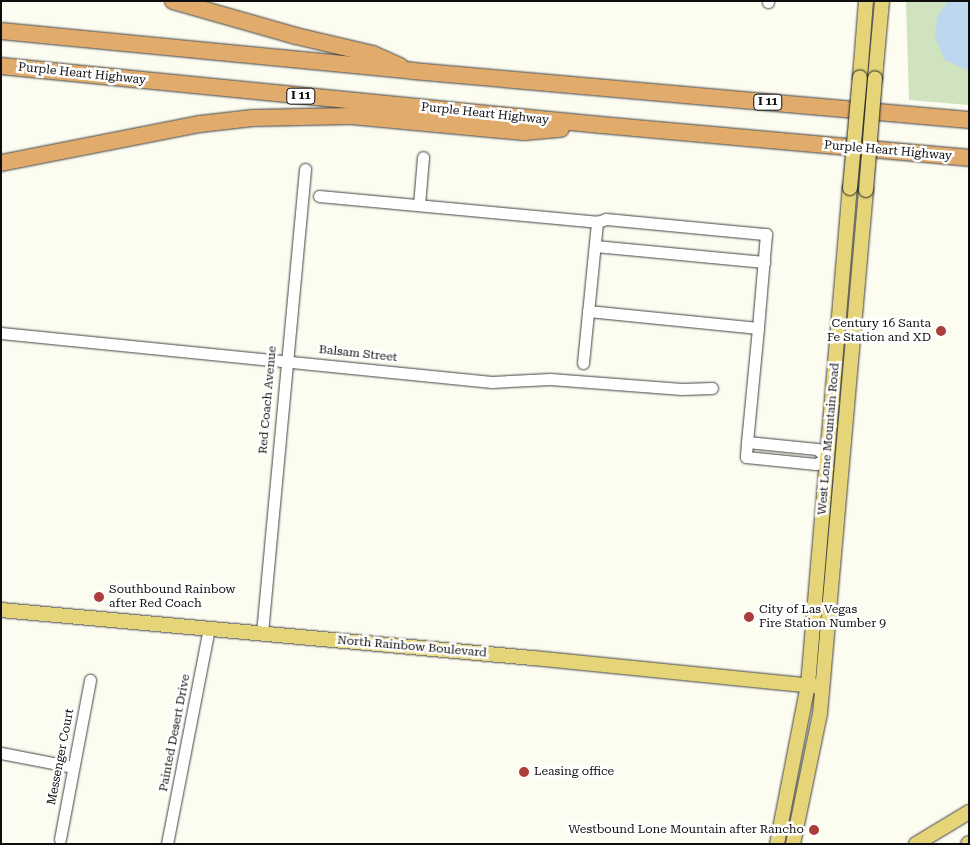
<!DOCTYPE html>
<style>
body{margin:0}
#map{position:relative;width:970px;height:845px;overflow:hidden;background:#fdfcf1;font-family:"Roboto Serif",serif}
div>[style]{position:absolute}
.green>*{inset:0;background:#cee3be}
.water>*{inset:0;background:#bcd7ee}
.roads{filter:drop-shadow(0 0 1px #414141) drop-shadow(0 0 1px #414141)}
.minor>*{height:11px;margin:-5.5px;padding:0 5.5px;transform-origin:5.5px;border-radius:5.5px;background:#fff}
.major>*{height:14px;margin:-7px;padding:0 7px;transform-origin:7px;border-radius:7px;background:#e6d578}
.highway>*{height:16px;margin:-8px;padding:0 8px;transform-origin:8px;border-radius:8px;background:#e1ab6b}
.bridges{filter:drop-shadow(0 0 1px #1f1f1f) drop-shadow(0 0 1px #1f1f1f)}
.major-bridge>*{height:14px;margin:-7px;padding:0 7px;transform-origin:7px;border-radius:7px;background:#e6d578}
.dots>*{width:14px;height:14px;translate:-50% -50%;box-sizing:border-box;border:2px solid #fff;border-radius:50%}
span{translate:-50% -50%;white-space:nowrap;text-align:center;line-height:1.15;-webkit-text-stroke:5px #fff;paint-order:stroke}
.shield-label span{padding:1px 4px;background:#fff;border:1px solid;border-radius:4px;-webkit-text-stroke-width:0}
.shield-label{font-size:11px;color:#0e0e0e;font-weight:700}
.street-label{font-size:12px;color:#0e0e0e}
.poi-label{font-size:12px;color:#0e0e0e}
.right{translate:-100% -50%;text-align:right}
.left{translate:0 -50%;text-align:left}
.frame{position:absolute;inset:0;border:2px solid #0e0e0e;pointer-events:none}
</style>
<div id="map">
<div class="green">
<div style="clip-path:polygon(906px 1px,969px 1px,969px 105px,909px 100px)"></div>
</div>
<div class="water">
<div style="clip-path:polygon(948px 1px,969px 1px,969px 71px,945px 60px,935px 38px,937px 17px)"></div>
</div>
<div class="roads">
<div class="minor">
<div style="left:768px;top:2px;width:1px;rotate:-90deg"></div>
<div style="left:319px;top:196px;width:279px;rotate:5.3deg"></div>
<div style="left:597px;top:222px;width:9px;rotate:-18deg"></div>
<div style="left:606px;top:219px;width:161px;rotate:5.4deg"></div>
<div style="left:766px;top:234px;width:94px;rotate:94.9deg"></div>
<div style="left:758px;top:328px;width:115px;rotate:95.5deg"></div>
<div style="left:747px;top:442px;width:15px;rotate:94deg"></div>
<div style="left:746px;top:457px;width:70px;rotate:5.7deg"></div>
<div style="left:816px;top:464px;width:13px;rotate:-29deg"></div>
<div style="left:827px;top:458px;width:13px;rotate:-138deg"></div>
<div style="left:817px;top:449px;width:70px;rotate:-174.3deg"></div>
<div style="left:419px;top:205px;width:48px;rotate:-85.2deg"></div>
<div style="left:595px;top:246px;width:170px;rotate:5.4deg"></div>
<div style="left:588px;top:311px;width:171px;rotate:5.7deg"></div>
<div style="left:1px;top:333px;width:493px;rotate:5.7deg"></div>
<div style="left:492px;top:382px;width:58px;rotate:-3deg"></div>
<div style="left:550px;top:379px;width:132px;rotate:4.3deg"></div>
<div style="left:682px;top:389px;width:30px;rotate:-2deg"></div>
<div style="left:583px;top:363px;width:142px;rotate:-84.3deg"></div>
<div style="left:262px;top:633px;width:466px;rotate:-84.7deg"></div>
<div style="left:1px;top:753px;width:73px;rotate:11deg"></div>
<div style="left:60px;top:839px;width:162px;rotate:-79.3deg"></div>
<div style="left:167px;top:844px;width:220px;rotate:-79deg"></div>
</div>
<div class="major">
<div style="left:860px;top:77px;width:76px;rotate:-85.5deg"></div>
<div style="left:875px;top:78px;width:77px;rotate:-84.8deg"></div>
<div style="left:1px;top:610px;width:534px;rotate:5.16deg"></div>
<div style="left:533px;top:658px;width:290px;rotate:5.7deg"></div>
<div style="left:777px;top:844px;width:162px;rotate:-79deg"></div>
<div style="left:808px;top:685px;width:499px;rotate:-85.2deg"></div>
<div style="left:793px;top:844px;width:133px;rotate:-78.3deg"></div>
<div style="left:820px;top:714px;width:526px;rotate:-84.98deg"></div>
<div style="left:916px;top:844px;width:62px;rotate:-31.1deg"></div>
<div style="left:968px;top:844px;width:1px;rotate:-45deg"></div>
</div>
<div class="highway">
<div style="left:173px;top:1px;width:128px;rotate:15.9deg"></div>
<div style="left:296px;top:36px;width:79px;rotate:13.2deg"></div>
<div style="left:373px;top:54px;width:30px;rotate:24deg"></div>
<div style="left:1px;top:31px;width:414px;rotate:5.5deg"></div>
<div style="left:413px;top:71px;width:558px;rotate:5.04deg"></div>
<div style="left:1px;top:66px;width:603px;rotate:5.62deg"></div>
<div style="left:601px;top:125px;width:369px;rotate:5.1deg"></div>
<div style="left:1px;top:163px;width:203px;rotate:-11.1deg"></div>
<div style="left:200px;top:124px;width:53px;rotate:-6.5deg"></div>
<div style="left:253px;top:118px;width:98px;rotate:-1.2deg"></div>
<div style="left:351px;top:116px;width:174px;rotate:5.3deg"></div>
<div style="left:524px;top:132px;width:37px;rotate:-5deg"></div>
</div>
</div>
<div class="bridges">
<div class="major-bridge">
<div style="left:850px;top:188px;width:111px;rotate:-84.9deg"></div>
<div style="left:866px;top:190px;width:112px;rotate:-85.4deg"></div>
</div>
</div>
<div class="dots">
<div style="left:941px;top:331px;background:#ac3d38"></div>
<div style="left:99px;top:597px;background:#ac3d38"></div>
<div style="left:749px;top:617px;background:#ac3d38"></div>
<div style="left:524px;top:772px;background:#ac3d38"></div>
<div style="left:814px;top:830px;background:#ac3d38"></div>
</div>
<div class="shield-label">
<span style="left:301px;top:96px">I 11</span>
<span style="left:768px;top:102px">I 11</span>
</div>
<div class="street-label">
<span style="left:82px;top:74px;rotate:6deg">Purple Heart Highway</span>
<span style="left:485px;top:114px;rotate:6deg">Purple Heart Highway</span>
<span style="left:888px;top:151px;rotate:5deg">Purple Heart Highway</span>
<span style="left:358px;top:354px;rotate:6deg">Balsam Street</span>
<span style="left:268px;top:400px;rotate:-85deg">Red Coach Avenue</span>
<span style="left:829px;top:439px;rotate:-85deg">West Lone Mountain Road</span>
<span style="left:412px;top:647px;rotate:5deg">North Rainbow Boulevard</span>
<span style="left:175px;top:733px;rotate:-79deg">Painted Desert Drive</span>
<span style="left:61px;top:757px;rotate:-79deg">Messenger Court</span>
</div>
<div class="poi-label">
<span class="right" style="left:931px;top:331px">Century 16 Santa<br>Fe Station and XD</span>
<span class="left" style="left:109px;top:597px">Southbound Rainbow<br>after Red Coach</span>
<span class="left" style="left:759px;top:617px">City of Las Vegas<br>Fire Station Number 9</span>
<span class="left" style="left:534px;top:772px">Leasing office</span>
<span class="right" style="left:804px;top:830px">Westbound Lone Mountain after Rancho</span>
</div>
<div class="frame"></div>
</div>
